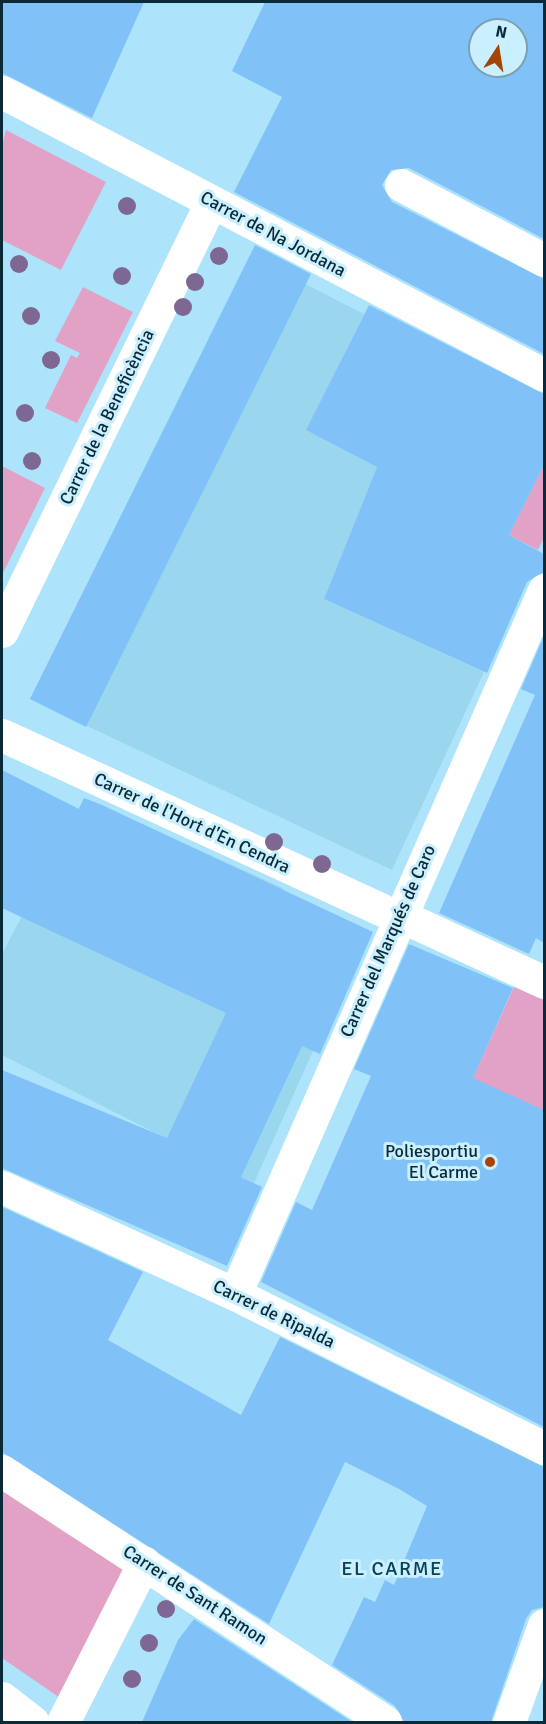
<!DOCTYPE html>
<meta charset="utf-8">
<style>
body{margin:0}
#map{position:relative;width:546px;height:1724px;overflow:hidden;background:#ade4fb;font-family:Signika,sans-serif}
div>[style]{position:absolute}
.built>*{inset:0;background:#9ad6ee}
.green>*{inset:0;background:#e2a2c5}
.building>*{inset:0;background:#80c1f8}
.minor>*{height:33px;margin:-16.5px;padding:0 16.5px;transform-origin:16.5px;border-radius:16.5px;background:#fff}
.trees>*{width:18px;height:18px;margin:-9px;border-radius:50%;background:#7e6893}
.dots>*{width:16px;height:16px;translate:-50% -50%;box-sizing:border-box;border:3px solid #caeffe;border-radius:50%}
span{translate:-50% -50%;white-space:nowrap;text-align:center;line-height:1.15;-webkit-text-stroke:6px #caeffe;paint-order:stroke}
.street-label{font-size:18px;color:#092a36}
.poi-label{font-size:18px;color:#092a36}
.right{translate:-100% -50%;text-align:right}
.neighbourhood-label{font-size:20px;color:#074356;letter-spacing:1.5px}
.frame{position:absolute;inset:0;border:3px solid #092a36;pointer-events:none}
.north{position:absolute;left:468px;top:18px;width:60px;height:60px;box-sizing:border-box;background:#caeffe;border:2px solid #7da0ae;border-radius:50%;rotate:12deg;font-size:16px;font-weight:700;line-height:24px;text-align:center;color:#092a36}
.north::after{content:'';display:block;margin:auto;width:21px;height:27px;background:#a64403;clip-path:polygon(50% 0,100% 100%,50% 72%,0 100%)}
</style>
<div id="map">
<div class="built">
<div style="clip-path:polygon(250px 256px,364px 314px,307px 430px,377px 467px,324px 599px,484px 672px,392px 870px,30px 699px)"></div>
<div style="clip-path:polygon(84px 798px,283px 888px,253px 955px,313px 1051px,254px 1183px,2px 1055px,2px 954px)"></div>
</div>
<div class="green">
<div style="clip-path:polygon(6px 130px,106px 182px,61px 270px,2px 240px,2px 146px)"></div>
<div style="clip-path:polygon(83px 287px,133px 312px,77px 423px,45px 408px,71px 355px,77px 358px,80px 353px,55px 341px)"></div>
<div style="clip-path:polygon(544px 465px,544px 538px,538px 550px,509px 535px)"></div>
<div style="clip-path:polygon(2px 466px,45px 488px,2px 575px)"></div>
<div style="clip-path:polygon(514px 987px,544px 1000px,544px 1342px,493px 1319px,393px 1255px)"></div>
<div style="clip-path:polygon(2px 1483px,128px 1564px,66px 1702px,2px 1658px)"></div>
</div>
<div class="building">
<div style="clip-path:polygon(2px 2px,144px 2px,92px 118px,2px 73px)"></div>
<div style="clip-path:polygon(evenodd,265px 2px,544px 2px,544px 239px,409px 168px,391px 170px,382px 185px,392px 202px,544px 279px,544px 354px,234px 192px,282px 97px,232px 71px,265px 2px,480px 30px,516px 30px,516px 66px,480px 66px,480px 30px)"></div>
<div style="clip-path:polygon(255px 245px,311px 274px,86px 727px,30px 699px)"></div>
<div style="clip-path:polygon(369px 305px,544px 394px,544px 465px,509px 535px,544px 554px,544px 572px,527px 582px,487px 673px,324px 599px,377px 467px,306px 430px)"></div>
<div style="clip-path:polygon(544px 636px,544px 943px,536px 938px,529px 954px,439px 913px,535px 695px,521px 689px)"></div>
<div style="clip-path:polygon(2px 770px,79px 809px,84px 798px,102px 805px,373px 932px,320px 1054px,302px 1046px,241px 1177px,262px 1187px,227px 1266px,2px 1168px,2px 1070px,167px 1138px,226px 1013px,2px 908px)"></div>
<div style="clip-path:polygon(409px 944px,513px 988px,473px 1078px,544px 1110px,544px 1427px,261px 1282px,296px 1202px,312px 1210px,371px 1076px,354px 1069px)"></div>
<div style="clip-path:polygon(2px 1207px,143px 1272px,108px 1340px,241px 1415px,280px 1337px,544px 1467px,544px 1607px,532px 1610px,526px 1619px,491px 1722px,404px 1722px,395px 1706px,332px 1665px,364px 1597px,375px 1602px,385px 1580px,394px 1585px,427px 1506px,399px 1489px,345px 1462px,269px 1624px,2px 1452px)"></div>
<div style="clip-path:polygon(194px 1619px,352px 1722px,142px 1722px,178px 1640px)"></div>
</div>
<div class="minor">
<div style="left:2px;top:92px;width:611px;rotate:27.57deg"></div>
<div style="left:401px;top:185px;width:161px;rotate:27.7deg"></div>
<div style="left:2px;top:631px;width:477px;rotate:-64deg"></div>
<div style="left:2px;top:735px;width:418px;rotate:24.7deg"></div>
<div style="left:399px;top:915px;width:160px;rotate:24.8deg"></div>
<div style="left:2px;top:1187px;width:256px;rotate:24.7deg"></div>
<div style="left:235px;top:1294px;width:345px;rotate:26.5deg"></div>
<div style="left:235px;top:1294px;width:769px;rotate:-66.3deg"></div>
<div style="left:2px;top:1471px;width:458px;rotate:33.2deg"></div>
<div style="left:2px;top:1698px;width:39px;rotate:38deg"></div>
<div style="left:63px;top:1722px;width:179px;rotate:-63.1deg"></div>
<div style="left:509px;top:1722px;width:103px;rotate:-70.2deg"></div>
</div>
<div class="trees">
<div style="left:127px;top:206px"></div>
<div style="left:219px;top:256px"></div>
<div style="left:19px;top:264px"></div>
<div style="left:122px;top:276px"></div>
<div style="left:195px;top:282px"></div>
<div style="left:183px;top:307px"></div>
<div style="left:31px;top:316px"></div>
<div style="left:51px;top:360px"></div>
<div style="left:25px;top:413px"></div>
<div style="left:32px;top:461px"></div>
<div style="left:274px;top:842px"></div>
<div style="left:322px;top:864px"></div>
<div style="left:166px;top:1609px"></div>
<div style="left:149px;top:1643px"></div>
<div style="left:132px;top:1679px"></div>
</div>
<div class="dots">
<div style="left:490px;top:1162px;background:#a64403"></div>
</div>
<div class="street-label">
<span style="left:273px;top:234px;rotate:28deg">Carrer de Na Jordana</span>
<span style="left:107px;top:417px;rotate:-64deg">Carrer de la Beneficència</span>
<span style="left:192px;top:823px;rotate:25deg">Carrer de l'Hort d'En Cendra</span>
<span style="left:388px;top:941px;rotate:-66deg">Carrer del Marqués de Caro</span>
<span style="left:274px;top:1314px;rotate:26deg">Carrer de Ripalda</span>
<span style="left:195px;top:1595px;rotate:33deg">Carrer de Sant Ramon</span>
</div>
<div class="poi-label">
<span class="right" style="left:478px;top:1162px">Poliesportiu<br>El Carme</span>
</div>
<div class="neighbourhood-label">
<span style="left:392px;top:1568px">EL CARME</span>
</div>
<div class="frame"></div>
<div class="north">N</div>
</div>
